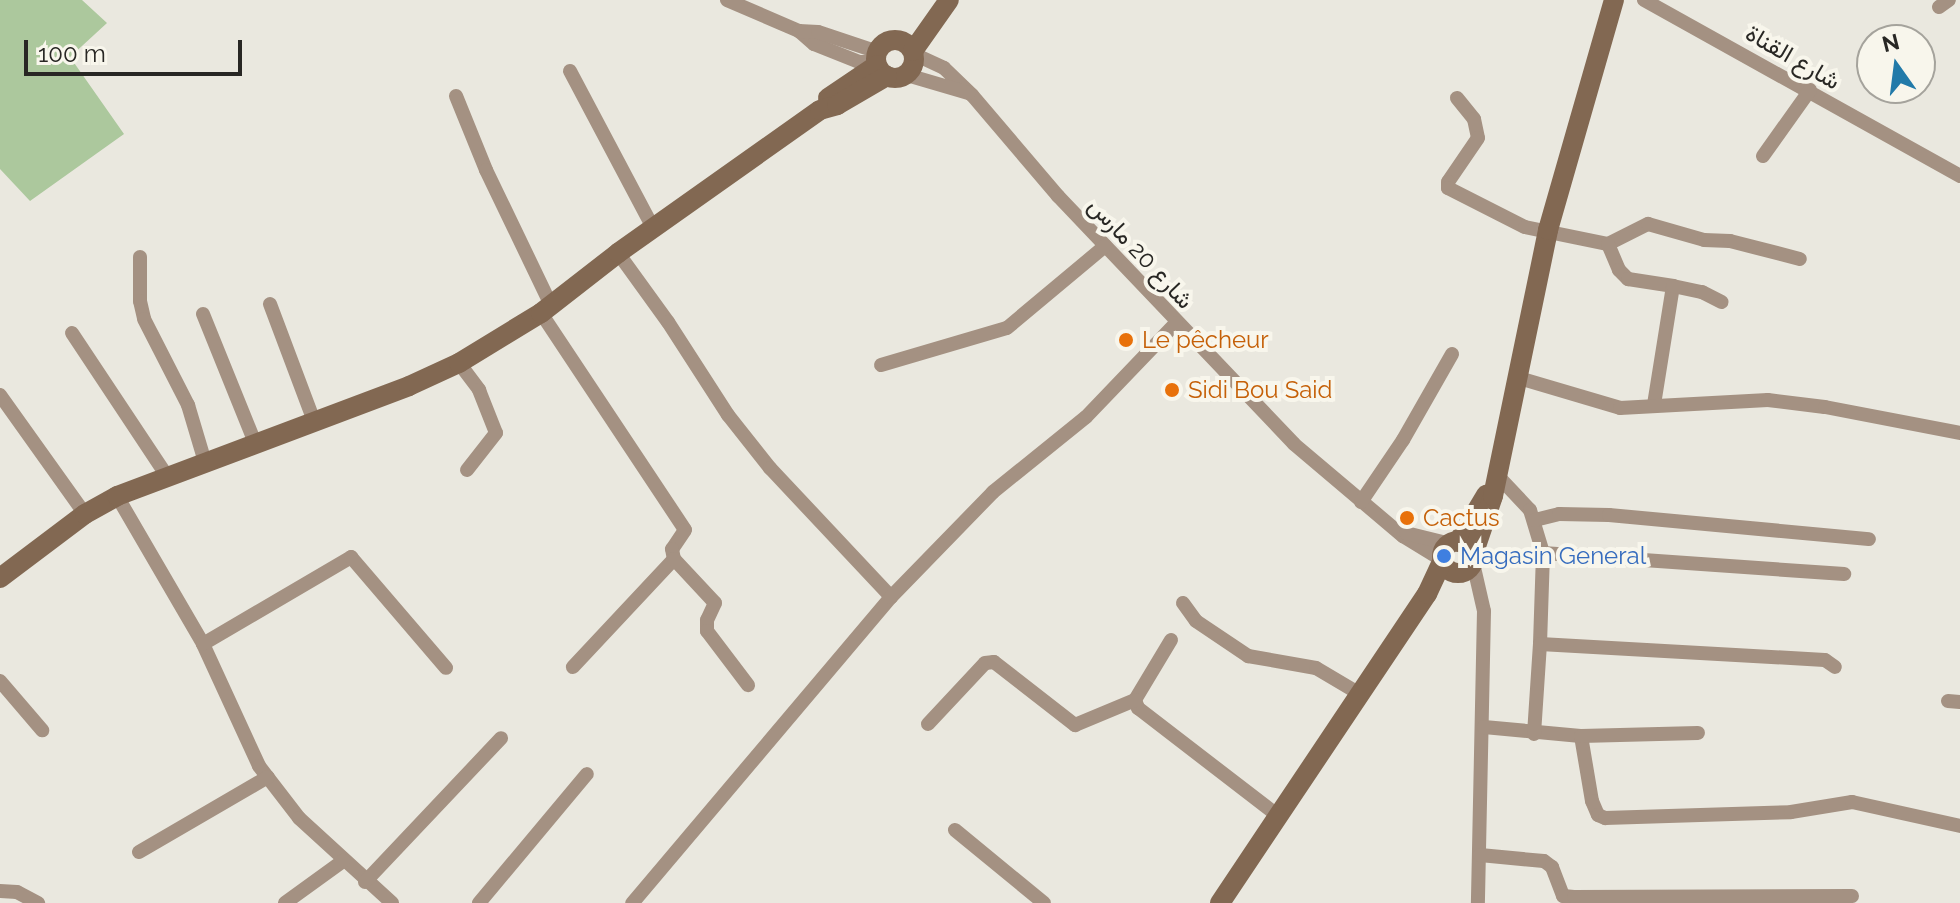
<!DOCTYPE html>
<meta charset="utf-8">
<style>
body{margin:0}
#map{position:relative;width:1960px;height:903px;overflow:hidden;background:#eae8df;font-family:Raleway,Vazirmatn,sans-serif}
div>[style]{position:absolute}
.green>*{inset:0;background:#acc89d}
.minor>*{height:14px;margin:-7px;padding:0 7px;transform-origin:7px;border-radius:7px;background:#a49182}
.secondary>*{height:20px;margin:-10px;padding:0 10px;transform-origin:10px;border-radius:10px;background:#826852}
.secondary>.ring{margin:-10px;padding:0;box-sizing:content-box;background:none;border:20px solid #826852;border-radius:50%}
.dots>*{width:22px;height:22px;translate:-50% -50%;box-sizing:border-box;border:4px solid #f8f6ec;border-radius:50%}
span{translate:-50% -50%;white-space:nowrap;text-align:center;line-height:1.15;-webkit-text-stroke:8px #f8f6ec;paint-order:stroke}
.street-label{font-size:24px;color:#282724}
.food-label{font-size:24px;color:#c56008}
.left{translate:0 -50%;text-align:left}
.shop-label{font-size:24px;color:#366cbe}
.north{position:absolute;left:1856px;top:24px;width:80px;height:80px;box-sizing:border-box;background:#f8f6ec;border:2px solid #a5a39c;border-radius:50%;rotate:346deg;font-size:22px;font-weight:700;line-height:32px;text-align:center;color:#282724}
.north::after{content:'';display:block;margin:auto;width:28px;height:36px;background:#227aa9;clip-path:polygon(50% 0,100% 100%,50% 72%,0 100%)}
.scale{position:absolute;left:24px;top:40px;width:218px;height:36px;box-sizing:border-box;border:4px solid #282724;border-top:0;padding-left:10px;font-size:24px;line-height:28px;white-space:nowrap;color:#282724;-webkit-text-stroke:6px #f8f6ec;paint-order:stroke}
</style>
<div id="map">
<div class="green">
<div style="clip-path:polygon(0 0,82px 0,107px 23px,70px 57px,124px 134px,30px 201px,0 169px)"></div>
</div>
<div class="minor">
<div style="left:727px;top:0;width:78px;rotate:23.3deg"></div>
<div style="left:799px;top:31px;width:20px;rotate:41deg"></div>
<div style="left:814px;top:44px;width:48px;rotate:21.8deg"></div>
<div style="left:859px;top:62px;width:18px"></div>
<div style="left:1644px;top:0;width:362px;rotate:29.1deg"></div>
<div style="left:1939px;top:7px;width:12px;rotate:-35deg"></div>
<div style="left:799px;top:31px;width:19px;rotate:3deg"></div>
<div style="left:818px;top:32px;width:63px;rotate:18.4deg"></div>
<div style="left:914px;top:54px;width:33px;rotate:25deg"></div>
<div style="left:944px;top:68px;width:39px;rotate:44deg"></div>
<div style="left:972px;top:95px;width:133px;rotate:49.6deg"></div>
<div style="left:1058px;top:196px;width:342px;rotate:46.4deg"></div>
<div style="left:1294px;top:444px;width:143px;rotate:40.2deg"></div>
<div style="left:1403px;top:536px;width:46px;rotate:31.6deg"></div>
<div style="left:570px;top:71px;width:178px;rotate:62.1deg"></div>
<div style="left:907px;top:75px;width:64px;rotate:16.4deg"></div>
<div style="left:456px;top:96px;width:80px;rotate:67.9deg"></div>
<div style="left:486px;top:170px;width:150px;rotate:64.3deg"></div>
<div style="left:1457px;top:98px;width:27px;rotate:51deg"></div>
<div style="left:1474px;top:119px;width:19px;rotate:78deg"></div>
<div style="left:1478px;top:138px;width:53px;rotate:124.3deg"></div>
<div style="left:1448px;top:182px;width:6px;rotate:90deg"></div>
<div style="left:1448px;top:188px;width:86px;rotate:26.9deg"></div>
<div style="left:1525px;top:227px;width:85px;rotate:11.6deg"></div>
<div style="left:1608px;top:244px;width:45px;rotate:-26.6deg"></div>
<div style="left:1648px;top:224px;width:58px;rotate:15.9deg"></div>
<div style="left:1704px;top:240px;width:26px;rotate:2deg"></div>
<div style="left:1730px;top:241px;width:72px;rotate:14.4deg"></div>
<div style="left:1763px;top:156px;width:81px;rotate:-54.5deg"></div>
<div style="left:1608px;top:244px;width:28px;rotate:67deg"></div>
<div style="left:1619px;top:270px;width:13px;rotate:45deg"></div>
<div style="left:1628px;top:279px;width:46px;rotate:8.8deg"></div>
<div style="left:1673px;top:286px;width:121px;rotate:99.1deg"></div>
<div style="left:618px;top:253px;width:85px;rotate:54.1deg"></div>
<div style="left:668px;top:322px;width:111px;rotate:57.2deg"></div>
<div style="left:728px;top:415px;width:68px;rotate:51.6deg"></div>
<div style="left:770px;top:468px;width:177px;rotate:46.8deg"></div>
<div style="left:891px;top:597px;width:401px;rotate:130.2deg"></div>
<div style="left:140px;top:257px;width:44px;rotate:90deg"></div>
<div style="left:140px;top:301px;width:18px;rotate:77deg"></div>
<div style="left:144px;top:319px;width:97px;rotate:62.9deg"></div>
<div style="left:188px;top:405px;width:59px;rotate:73.4deg"></div>
<div style="left:1673px;top:286px;width:30px;rotate:12deg"></div>
<div style="left:1702px;top:292px;width:22px;rotate:27deg"></div>
<div style="left:270px;top:304px;width:125px;rotate:69.4deg"></div>
<div style="left:541px;top:313px;width:260px;rotate:56.4deg"></div>
<div style="left:685px;top:530px;width:23px;rotate:124deg"></div>
<div style="left:672px;top:549px;width:10px;rotate:79deg"></div>
<div style="left:674px;top:559px;width:148px;rotate:133.1deg"></div>
<div style="left:203px;top:314px;width:139px;rotate:68deg"></div>
<div style="left:72px;top:333px;width:172px;rotate:56.4deg"></div>
<div style="left:459px;top:363px;width:34px;rotate:53deg"></div>
<div style="left:479px;top:390px;width:46px;rotate:68.4deg"></div>
<div style="left:496px;top:433px;width:47px;rotate:128.1deg"></div>
<div style="left:881px;top:365px;width:131px;rotate:-16.4deg"></div>
<div style="left:1007px;top:328px;width:128px;rotate:-39.9deg"></div>
<div style="left:1519px;top:378px;width:105px;rotate:16.5deg"></div>
<div style="left:1620px;top:408px;width:148px;rotate:-3.1deg"></div>
<div style="left:1768px;top:400px;width:57px;rotate:7deg"></div>
<div style="left:1825px;top:407px;width:137px;rotate:10.9deg"></div>
<div style="left:0;top:395px;width:146px;rotate:54.5deg"></div>
<div style="left:1497px;top:475px;width:48px;rotate:46.7deg"></div>
<div style="left:1530px;top:510px;width:45px;rotate:73.2deg"></div>
<div style="left:117px;top:496px;width:171px;rotate:59.8deg"></div>
<div style="left:203px;top:644px;width:134px;rotate:65.3deg"></div>
<div style="left:259px;top:766px;width:66px;rotate:52.4deg"></div>
<div style="left:299px;top:818px;width:126px;rotate:42.4deg"></div>
<div style="left:1361px;top:502px;width:75px;rotate:-55.9deg"></div>
<div style="left:1403px;top:440px;width:99px;rotate:-60.3deg"></div>
<div style="left:1535px;top:520px;width:25px;rotate:-14deg"></div>
<div style="left:1559px;top:514px;width:50px;rotate:1.1deg"></div>
<div style="left:1609px;top:515px;width:261px;rotate:5.3deg"></div>
<div style="left:1406px;top:533px;width:45px;rotate:14deg"></div>
<div style="left:674px;top:559px;width:60px;rotate:47deg"></div>
<div style="left:715px;top:603px;width:19px;rotate:115deg"></div>
<div style="left:707px;top:620px;width:11px;rotate:90deg"></div>
<div style="left:707px;top:631px;width:68px;rotate:52.8deg"></div>
<div style="left:1473px;top:563px;width:49px;rotate:77.1deg"></div>
<div style="left:1484px;top:611px;width:292px;rotate:91.2deg"></div>
<div style="left:891px;top:597px;width:146px;rotate:-45.8deg"></div>
<div style="left:993px;top:492px;width:119px;rotate:-38.9deg"></div>
<div style="left:1086px;top:417px;width:130px;rotate:-46.2deg"></div>
<div style="left:1183px;top:603px;width:22px;rotate:54deg"></div>
<div style="left:1196px;top:621px;width:63px;rotate:33.9deg"></div>
<div style="left:1248px;top:656px;width:69px;rotate:10deg"></div>
<div style="left:1316px;top:668px;width:51px;rotate:30.6deg"></div>
<div style="left:1171px;top:640px;width:70px;rotate:121deg"></div>
<div style="left:1135px;top:700px;width:9px;rotate:69deg"></div>
<div style="left:1138px;top:708px;width:177px;rotate:37.6deg"></div>
<div style="left:203px;top:644px;width:172px;rotate:-30.4deg"></div>
<div style="left:351px;top:557px;width:146px;rotate:49.4deg"></div>
<div style="left:1540px;top:644px;width:91px;rotate:-88.1deg"></div>
<div style="left:1543px;top:553px;width:302px;rotate:4deg"></div>
<div style="left:0;top:681px;width:65px;rotate:49.4deg"></div>
<div style="left:1948px;top:701px;width:12px;rotate:5deg"></div>
<div style="left:928px;top:724px;width:83px;rotate:-46.9deg"></div>
<div style="left:985px;top:663px;width:9px;rotate:-6deg"></div>
<div style="left:994px;top:662px;width:103px;rotate:37.9deg"></div>
<div style="left:1075px;top:725px;width:65px;rotate:-22.6deg"></div>
<div style="left:1484px;top:727px;width:97px;rotate:5.3deg"></div>
<div style="left:1581px;top:736px;width:66px;rotate:80.4deg"></div>
<div style="left:1592px;top:801px;width:15px;rotate:67deg"></div>
<div style="left:1598px;top:815px;width:8px;rotate:23deg"></div>
<div style="left:1605px;top:818px;width:186px;rotate:-1.8deg"></div>
<div style="left:1791px;top:812px;width:62px;rotate:-9.3deg"></div>
<div style="left:1852px;top:802px;width:111px;rotate:12.5deg"></div>
<div style="left:1534px;top:734px;width:90px;rotate:-86.2deg"></div>
<div style="left:1540px;top:644px;width:285px;rotate:3.2deg"></div>
<div style="left:1825px;top:660px;width:12px;rotate:35deg"></div>
<div style="left:1581px;top:736px;width:117px;rotate:-1.5deg"></div>
<div style="left:955px;top:830px;width:115px;rotate:39.4deg"></div>
<div style="left:139px;top:852px;width:149px;rotate:-30.2deg"></div>
<div style="left:1480px;top:855px;width:64px;rotate:5.4deg"></div>
<div style="left:1544px;top:861px;width:10px;rotate:37deg"></div>
<div style="left:1552px;top:867px;width:31px;rotate:69deg"></div>
<div style="left:1563px;top:896px;width:11px;rotate:5deg"></div>
<div style="left:1574px;top:897px;width:278px;rotate:-0.2deg"></div>
<div style="left:365px;top:882px;width:198px;rotate:-46.6deg"></div>
<div style="left:0;top:891px;width:17px;rotate:3deg"></div>
<div style="left:17px;top:892px;width:24px;rotate:28deg"></div>
<div style="left:285px;top:903px;width:72px;rotate:-35.9deg"></div>
<div style="left:479px;top:903px;width:168px;rotate:-50.1deg"></div>
</div>
<div class="secondary">
<div class="ring" style="left:876px;top:40px;width:18px;height:18px"></div>
<div style="left:913px;top:51px;width:62px;rotate:-54.8deg"></div>
<div style="left:828px;top:98px;width:59px;rotate:-34deg"></div>
<div class="ring" style="left:1442px;top:541px;width:12px;height:12px"></div>
<div style="left:1458px;top:542px;width:55px;rotate:-59.2deg"></div>
<div style="left:1473px;top:555px;width:62px;rotate:-71.3deg"></div>
<div style="left:1493px;top:496px;width:272px;rotate:-78.3deg"></div>
<div style="left:1548px;top:230px;width:239px;rotate:-74deg"></div>
<div style="left:0;top:578px;width:106px;rotate:-37deg"></div>
<div style="left:85px;top:514px;width:37px;rotate:-29deg"></div>
<div style="left:117px;top:496px;width:312px;rotate:-20.6deg"></div>
<div style="left:409px;top:386px;width:55px;rotate:-24.7deg"></div>
<div style="left:459px;top:363px;width:96px;rotate:-31.4deg"></div>
<div style="left:541px;top:313px;width:98px;rotate:-37.9deg"></div>
<div style="left:618px;top:253px;width:247px;rotate:-35.3deg"></div>
<div style="left:820px;top:110px;width:18px;rotate:-16deg"></div>
<div style="left:837px;top:105px;width:58px;rotate:-30.1deg"></div>
<div style="left:1220px;top:903px;width:372px;rotate:-56.2deg"></div>
<div style="left:1427px;top:594px;width:35px;rotate:-65deg"></div>
</div>
<div class="dots">
<div style="left:1126px;top:340px;background:#e8710a"></div>
<div style="left:1172px;top:390px;background:#e8710a"></div>
<div style="left:1407px;top:518px;background:#e8710a"></div>
<div style="left:1444px;top:556px;background:#3f7fe0"></div>
</div>
<div class="street-label">
<span style="left:1793px;top:57px;rotate:30deg">شارع القناة</span>
<span style="left:1141px;top:253px;rotate:47deg">شارع 20 مارس</span>
</div>
<div class="food-label">
<span class="left" style="left:1142px;top:340px">Le pêcheur</span>
<span class="left" style="left:1188px;top:390px">Sidi Bou Said</span>
<span class="left" style="left:1423px;top:518px">Cactus</span>
</div>
<div class="shop-label">
<span class="left" style="left:1460px;top:556px">Magasin General</span>
</div>
<div class="north">N</div>
<div class="scale">100 m</div>
</div>
